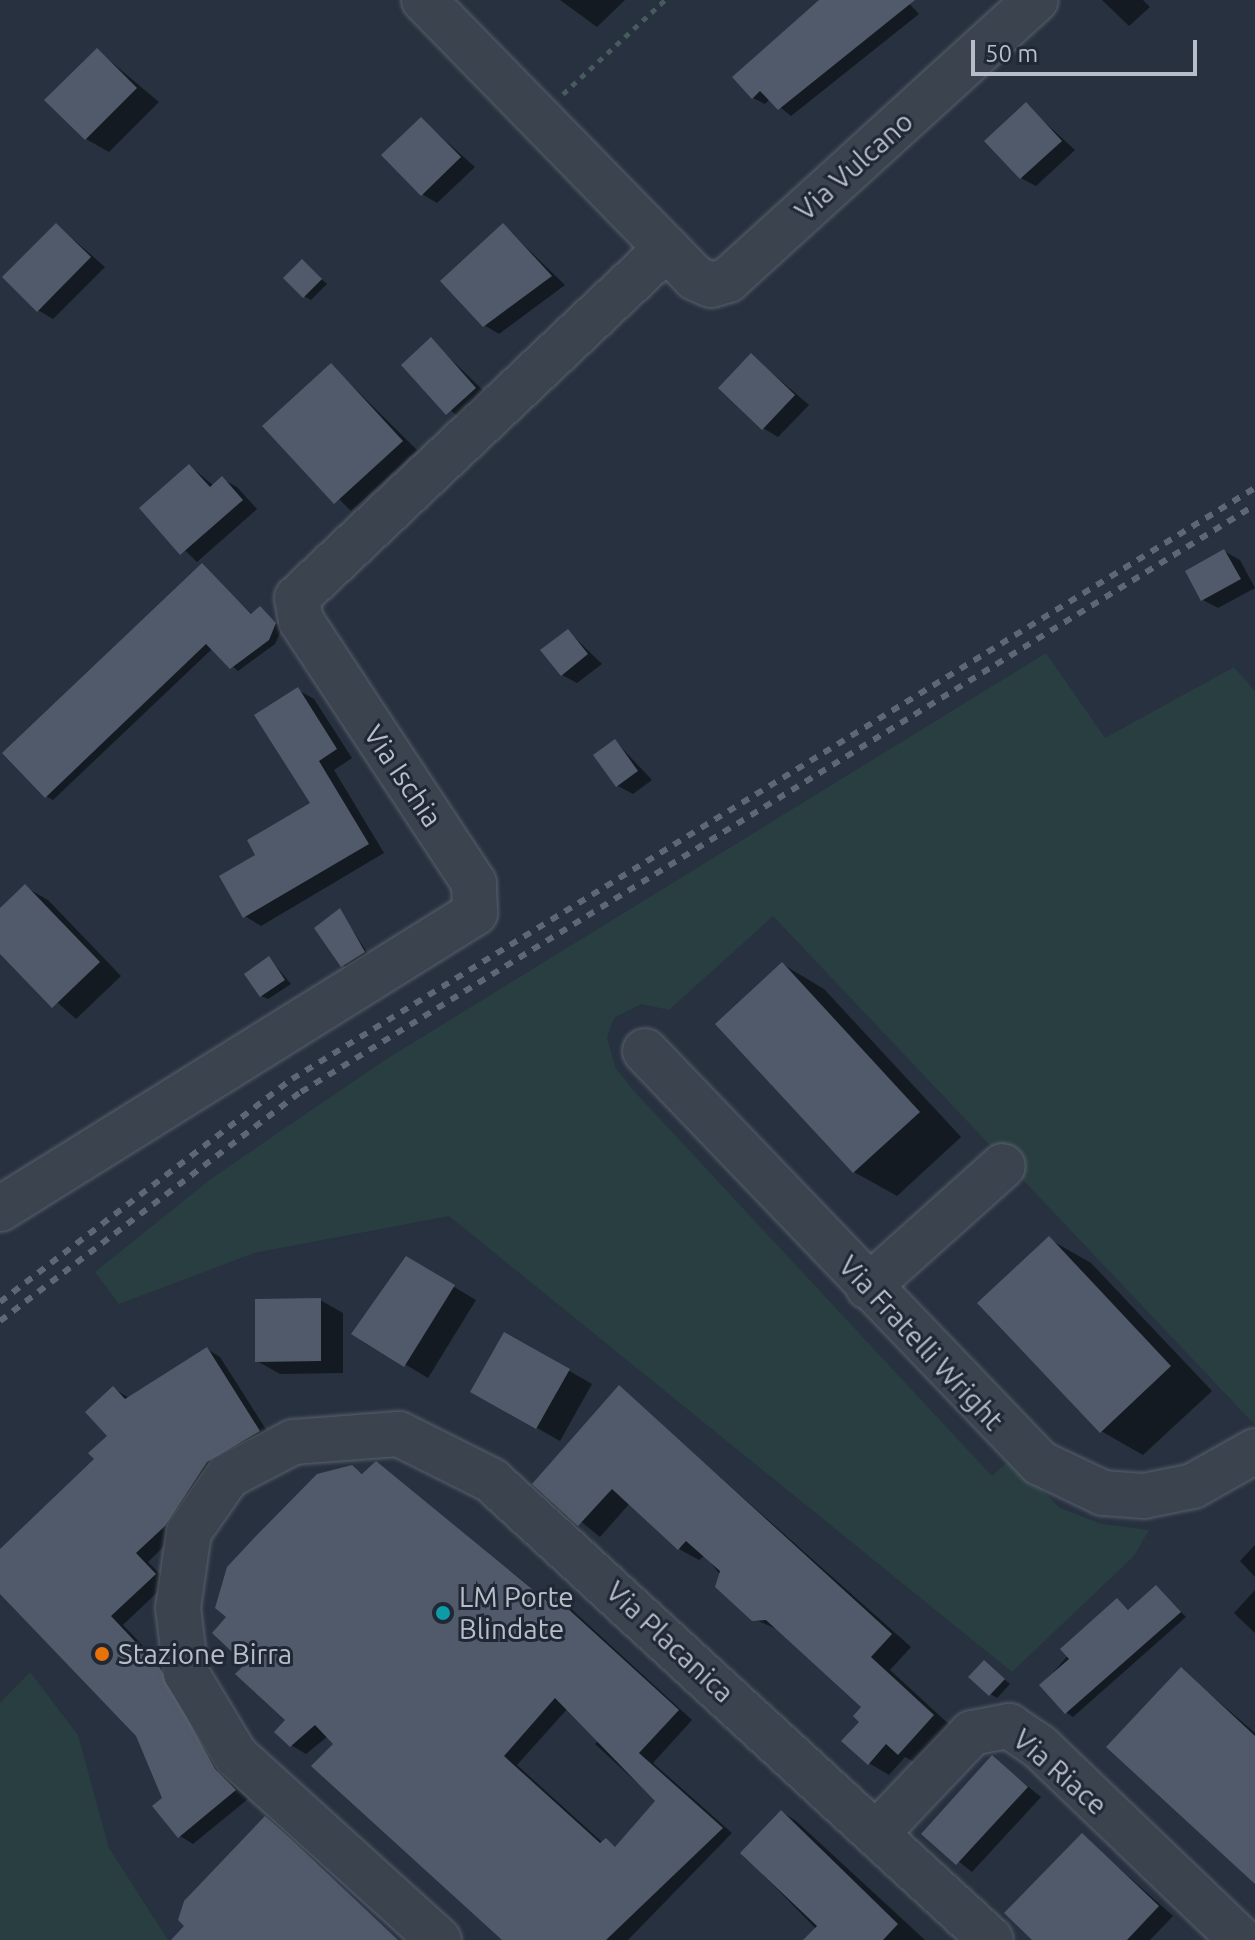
<!DOCTYPE html>
<style>
body{margin:0}
#map{position:relative;width:1255px;height:1940px;overflow:hidden;background:#27313f;font-family:Ubuntu,sans-serif}
div>[style]{position:absolute}
.green>*{inset:0;background:#293e40}
.shadow>*{inset:0;background:#0007}
.building>*{inset:0;background:#505a6a}
.path>*{height:5px;margin-top:-2.5px;transform-origin:0;background:repeating-linear-gradient(90deg,#475a5d 0 6px,transparent 0 12px)}
.roads{filter:drop-shadow(0 0 2px #59616d) drop-shadow(0 0 2px #59616d)}
.minor>*{height:44px;margin:-22px;padding:0 22px;transform-origin:22px;border-radius:22px;background:#3b434f}
.rail>*{height:6px;margin-top:-3px;transform-origin:0;background:repeating-linear-gradient(90deg,#5d6776 0 8px,transparent 0 16px)}
.dots>*{width:22px;height:22px;translate:-50% -50%;box-sizing:border-box;border:4px solid #202835;border-radius:50%}
span{translate:-50% -50%;white-space:nowrap;text-align:center;line-height:1.15;-webkit-text-stroke:6px #202835;paint-order:stroke}
.street-label{font-size:28px;color:#b7beca}
.poi-label{font-size:28px;color:#b7beca}
.left{translate:0 -50%;text-align:left}
.scale{position:absolute;left:971px;top:40px;width:226px;height:36px;box-sizing:border-box;border:4px solid #b7beca;border-top:0;padding-left:10px;font-size:24px;line-height:28px;white-space:nowrap;color:#b7beca;-webkit-text-stroke:6px #202835;paint-order:stroke}
</style>
<div id="map">
<div class="green">
<div style="clip-path:polygon(1046px 653px,1105px 738px,1234px 667px,1255px 691px,1255px 1425px,773px 916px,669px 1010px,641px 1004px,614px 1018px,607px 1037px,615px 1067px,633px 1090px,992px 1476px,1011px 1459px,1060px 1508px,1102px 1524px,1149px 1530px,1134px 1556px,1012px 1672px,449px 1216px,254px 1253px,119px 1304px,95px 1272px,212px 1178px,385px 1060px)"></div>
<div style="clip-path:polygon(30px 1672px,78px 1735px,109px 1848px,168px 1940px,0 1940px,0 1703px)"></div>
</div>
<div class="shadow">
<div style="clip-path:polygon(560px 0,625px 0,597px 27px)"></div>
<div style="clip-path:polygon(827px 0,906px 0,919px 14px,791px 116px,770px 99px,765px 104px,753px 98px)"></div>
<div style="clip-path:polygon(1102px 0,1143px 0,1150px 7px,1129px 26px)"></div>
<div style="clip-path:polygon(97px 50px,159px 102px,109px 152px,86px 139px)"></div>
<div style="clip-path:polygon(1026px 105px,1075px 150px,1036px 186px,1021px 178px)"></div>
<div style="clip-path:polygon(421px 119px,475px 167px,437px 203px,422px 194px)"></div>
<div style="clip-path:polygon(57px 225px,105px 267px,53px 319px,38px 310px)"></div>
<div style="clip-path:polygon(503px 225px,565px 285px,499px 334px,484px 325px)"></div>
<div style="clip-path:polygon(302px 262px,327px 284px,311px 300px,304px 296px)"></div>
<div style="clip-path:polygon(431px 340px,490px 397px,463px 422px,404px 365px)"></div>
<div style="clip-path:polygon(752px 356px,809px 405px,778px 437px,763px 428px)"></div>
<div style="clip-path:polygon(331px 365px,417px 450px,351px 511px,265px 426px)"></div>
<div style="clip-path:polygon(190px 466px,214px 486px,222px 479px,237px 487px,257px 509px,197px 562px,142px 508px)"></div>
<div style="clip-path:polygon(1224px 551px,1240px 560px,1255px 588px,1218px 608px,1203px 600px)"></div>
<div style="clip-path:polygon(202px 566px,253px 615px,260px 608px,282px 628px,275px 644px,238px 671px,213px 648px,53px 800px,46px 796px)"></div>
<div style="clip-path:polygon(568px 631px,602px 664px,577px 683px,562px 675px)"></div>
<div style="clip-path:polygon(298px 690px,314px 699px,352px 758px,334px 770px,384px 853px,261px 926px,245px 916px,257px 856px,312px 803px)"></div>
<div style="clip-path:polygon(615px 741px,652px 780px,633px 794px,618px 786px)"></div>
<div style="clip-path:polygon(25px 887px,48px 900px,121px 976px,76px 1019px,0 951px,0 911px)"></div>
<div style="clip-path:polygon(340px 911px,370px 957px,349px 969px,342px 965px)"></div>
<div style="clip-path:polygon(269px 958px,291px 984px,268px 999px,261px 996px)"></div>
<div style="clip-path:polygon(782px 964px,824px 989px,961px 1137px,897px 1196px,854px 1172px,718px 1024px)"></div>
<div style="clip-path:polygon(1049px 1239px,1091px 1263px,1212px 1391px,1143px 1455px,1101px 1431px)"></div>
<div style="clip-path:polygon(407px 1259px,476px 1300px,428px 1378px,353px 1333px)"></div>
<div style="clip-path:polygon(320px 1300px,343px 1313px,343px 1373px,280px 1374px,257px 1361px)"></div>
<div style="clip-path:polygon(505px 1334px,592px 1384px,560px 1441px,472px 1391px)"></div>
<div style="clip-path:polygon(207px 1349px,220px 1357px,272px 1439px,148px 1562px,168px 1582px,123px 1625px,174px 1678px,228px 1779px,248px 1799px,193px 1844px,180px 1836px,138px 1735px,0 1591px,0 1552px,97px 1460px,110px 1436px,113px 1388px,129px 1398px)"></div>
<div style="clip-path:polygon(620px 1388px,911px 1647px,890px 1670px,953px 1728px,919px 1765px,905px 1757px,889px 1775px,869px 1763px,864px 1707px,781px 1631px,754px 1619px,705px 1555px,699px 1560px,679px 1549px,630px 1503px,600px 1537px,535px 1484px)"></div>
<div style="clip-path:polygon(evenodd,377px 1463px,550px 1603px,569px 1607px,692px 1720px,653px 1763px,732px 1833px,628px 1940px,521px 1940px,328px 1736px,306px 1754px,291px 1745px,288px 1720px,248px 1664px,352px 1467px,365px 1475px,377px 1463px,569px 1707px,602px 1737px,595px 1744px,657px 1801px,617px 1847px,603px 1843px,517px 1765px,569px 1707px)"></div>
<div style="clip-path:polygon(1255px 1545px,1255px 1577px,1240px 1561px)"></div>
<div style="clip-path:polygon(1157px 1588px,1186px 1617px,1073px 1717px,1067px 1713px,1042px 1685px,1117px 1600px,1130px 1611px)"></div>
<div style="clip-path:polygon(1255px 1590px,1255px 1633px,1234px 1613px)"></div>
<div style="clip-path:polygon(984px 1662px,1010px 1684px,997px 1698px,990px 1694px)"></div>
<div style="clip-path:polygon(1181px 1669px,1255px 1733px,1255px 1884px)"></div>
<div style="clip-path:polygon(993px 1758px,1041px 1797px,972px 1872px,924px 1834px)"></div>
<div style="clip-path:polygon(782px 1812px,796px 1821px,925px 1940px,827px 1940px,745px 1856px)"></div>
<div style="clip-path:polygon(1083px 1836px,1173px 1916px,1150px 1940px,1037px 1940px)"></div>
</div>
<div class="building">
<div style="clip-path:polygon(819px 0,915px 0,778px 110px,760px 91px,752px 99px,732px 77px)"></div>
<div style="clip-path:polygon(97px 48px,137px 88px,85px 140px,44px 100px)"></div>
<div style="clip-path:polygon(1026px 102px,1062px 141px,1020px 179px,984px 141px)"></div>
<div style="clip-path:polygon(421px 117px,461px 157px,421px 196px,381px 155px)"></div>
<div style="clip-path:polygon(56px 223px,91px 257px,37px 312px,2px 277px)"></div>
<div style="clip-path:polygon(503px 223px,552px 276px,483px 327px,440px 281px)"></div>
<div style="clip-path:polygon(302px 259px,322px 279px,303px 298px,283px 278px)"></div>
<div style="clip-path:polygon(431px 337px,476px 388px,446px 415px,401px 365px)"></div>
<div style="clip-path:polygon(751px 353px,795px 395px,762px 430px,718px 388px)"></div>
<div style="clip-path:polygon(331px 363px,403px 441px,334px 504px,262px 426px)"></div>
<div style="clip-path:polygon(189px 464px,210px 487px,222px 476px,243px 500px,180px 555px,139px 508px)"></div>
<div style="clip-path:polygon(1224px 549px,1241px 579px,1201px 601px,1185px 571px)"></div>
<div style="clip-path:polygon(202px 563px,251px 614px,260px 606px,276px 623px,269px 640px,230px 669px,206px 644px,45px 798px,2px 753px)"></div>
<div style="clip-path:polygon(568px 629px,588px 654px,561px 676px,540px 650px)"></div>
<div style="clip-path:polygon(298px 687px,337px 749px,319px 761px,369px 844px,243px 918px,219px 876px,255px 855px,247px 840px,310px 803px,254px 715px)"></div>
<div style="clip-path:polygon(615px 739px,638px 771px,616px 787px,593px 755px)"></div>
<div style="clip-path:polygon(25px 884px,100px 962px,52px 1008px,0 954px,0 908px)"></div>
<div style="clip-path:polygon(340px 908px,365px 952px,341px 967px,314px 928px)"></div>
<div style="clip-path:polygon(269px 956px,285px 980px,260px 997px,244px 974px)"></div>
<div style="clip-path:polygon(782px 962px,920px 1112px,853px 1173px,715px 1024px)"></div>
<div style="clip-path:polygon(1049px 1236px,1171px 1366px,1100px 1433px,977px 1303px)"></div>
<div style="clip-path:polygon(406px 1256px,455px 1285px,404px 1367px,351px 1334px)"></div>
<div style="clip-path:polygon(321px 1298px,321px 1361px,255px 1362px,255px 1299px)"></div>
<div style="clip-path:polygon(504px 1332px,570px 1369px,536px 1429px,470px 1392px)"></div>
<div style="clip-path:polygon(207px 1347px,260px 1431px,207px 1462px,165px 1526px,136px 1553px,156px 1574px,111px 1616px,160px 1668px,215px 1769px,236px 1790px,178px 1838px,152px 1806px,162px 1798px,136px 1736px,0 1594px,0 1549px,94px 1459px,88px 1453px,107px 1436px,85px 1412px,113px 1386px,125px 1399px)"></div>
<div style="clip-path:polygon(619px 1385px,892px 1634px,871px 1657px,934px 1715px,898px 1755px,886px 1744px,868px 1765px,841px 1741px,859px 1722px,853px 1716px,861px 1707px,766px 1620px,752px 1621px,715px 1587px,720px 1571px,686px 1541px,678px 1550px,612px 1489px,578px 1526px,532px 1484px)"></div>
<div style="clip-path:polygon(evenodd,376px 1461px,548px 1602px,554px 1596px,679px 1710px,639px 1753px,723px 1828px,606px 1940px,502px 1940px,311px 1766px,333px 1744px,315px 1725px,290px 1747px,274px 1732px,285px 1720px,235px 1674px,245px 1664px,212px 1633px,226px 1617px,215px 1608px,227px 1567px,256px 1536px,317px 1474px,352px 1465px,362px 1474px,376px 1461px,555px 1698px,655px 1801px,615px 1847px,606px 1838px,600px 1843px,504px 1756px,555px 1698px)"></div>
<div style="clip-path:polygon(1156px 1585px,1181px 1612px,1065px 1714px,1039px 1685px,1069px 1659px,1060px 1649px,1117px 1598px,1128px 1610px)"></div>
<div style="clip-path:polygon(984px 1660px,1005px 1679px,989px 1696px,968px 1677px)"></div>
<div style="clip-path:polygon(1181px 1667px,1255px 1736px,1255px 1884px,1106px 1747px)"></div>
<div style="clip-path:polygon(992px 1755px,1028px 1787px,956px 1865px,921px 1834px)"></div>
<div style="clip-path:polygon(781px 1810px,898px 1924px,883px 1940px,803px 1940px,817px 1926px,740px 1853px)"></div>
<div style="clip-path:polygon(265px 1816px,292px 1840px,398px 1940px,171px 1940px,184px 1926px,178px 1920px,184px 1901px)"></div>
<div style="clip-path:polygon(1082px 1833px,1159px 1906px,1127px 1940px,1032px 1940px,1004px 1913px)"></div>
</div>
<div class="path">
<div style="left:563px;top:94px;width:139px;rotate:-42.7deg"></div>
</div>
<div class="roads">
<div class="minor">
<div style="left:424px;top:0;width:388px;rotate:45.7deg"></div>
<div style="left:695px;top:278px;width:17px;rotate:24deg"></div>
<div style="left:711px;top:285px;width:18px;rotate:-16deg"></div>
<div style="left:728px;top:280px;width:416px;rotate:-42.3deg"></div>
<div style="left:645px;top:1051px;width:571px;rotate:46.21deg"></div>
<div style="left:1040px;top:1463px;width:70px;rotate:25.5deg"></div>
<div style="left:1103px;top:1493px;width:41px;rotate:4.2deg"></div>
<div style="left:1144px;top:1496px;width:50px;rotate:-11.5deg"></div>
<div style="left:1193px;top:1486px;width:71px;rotate:-29.4deg"></div>
<div style="left:0;top:1209px;width:560px;rotate:-31.93deg"></div>
<div style="left:475px;top:913px;width:30px;rotate:-92deg"></div>
<div style="left:474px;top:883px;width:314px;rotate:-123.4deg"></div>
<div style="left:301px;top:621px;width:23px;rotate:-100deg"></div>
<div style="left:297px;top:598px;width:509px;rotate:-43.41deg"></div>
<div style="left:868px;top:1287px;width:181px;rotate:-41.9deg"></div>
<div style="left:876px;top:1834px;width:139px;rotate:-46.5deg"></div>
<div style="left:972px;top:1733px;width:38px;rotate:-11deg"></div>
<div style="left:1009px;top:1726px;width:37px;rotate:34deg"></div>
<div style="left:1040px;top:1747px;width:279px;rotate:43.8deg"></div>
<div style="left:439px;top:1940px;width:274px;rotate:-137.8deg"></div>
<div style="left:236px;top:1756px;width:97px;rotate:-121.1deg"></div>
<div style="left:186px;top:1673px;width:65px;rotate:-97deg"></div>
<div style="left:178px;top:1608px;width:77px;rotate:-81.8deg"></div>
<div style="left:189px;top:1532px;width:68px;rotate:-55.1deg"></div>
<div style="left:228px;top:1476px;width:73px;rotate:-27.6deg"></div>
<div style="left:293px;top:1442px;width:106px;rotate:-4.3deg"></div>
<div style="left:399px;top:1434px;width:103px;rotate:26.6deg"></div>
<div style="left:491px;top:1480px;width:679px;rotate:42.61deg"></div>
</div>
</div>
<div class="rail">
<div style="left:0;top:1302px;width:367px;rotate:-37.4deg"></div>
<div style="left:292px;top:1079px;width:1130px;rotate:-31.54deg"></div>
<div style="left:0;top:1321px;width:378px;rotate:-37.3deg"></div>
<div style="left:301px;top:1092px;width:1120px;rotate:-31.6deg"></div>
</div>
<div class="dots">
<div style="left:443px;top:1613px;background:#0f9aa8"></div>
<div style="left:102px;top:1654px;background:#e8710a"></div>
</div>
<div class="street-label">
<span style="left:854px;top:166px;rotate:-42deg">Via Vulcano</span>
<span style="left:403px;top:776px;rotate:56deg">Via Ischia</span>
<span style="left:921px;top:1343px;rotate:47deg">Via Fratelli Wright</span>
<span style="left:670px;top:1642px;rotate:43deg">Via Placanica</span>
<span style="left:1060px;top:1772px;rotate:41deg">Via Riace</span>
</div>
<div class="poi-label">
<span class="left" style="left:459px;top:1613px">LM Porte<br>Blindate</span>
<span class="left" style="left:118px;top:1654px">Stazione Birra</span>
</div>
<div class="scale">50 m</div>
</div>
